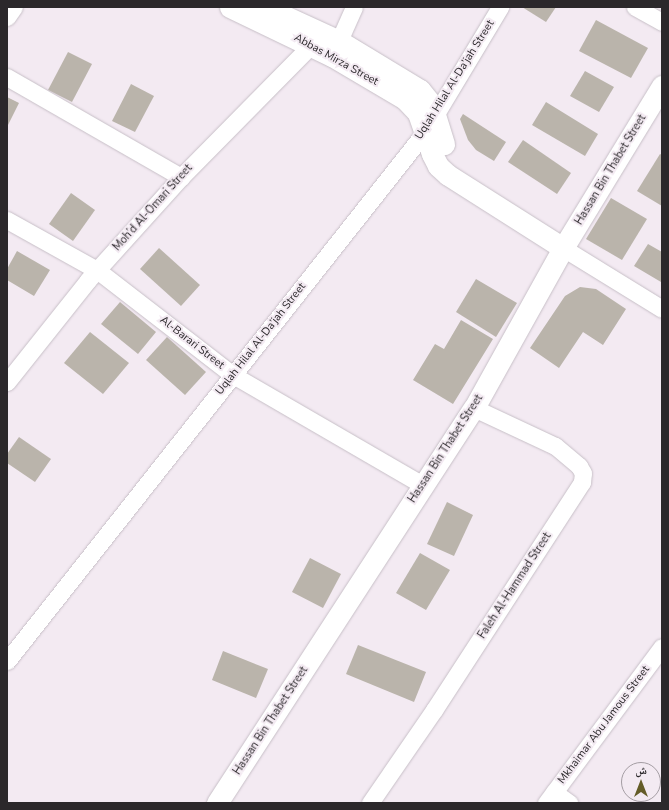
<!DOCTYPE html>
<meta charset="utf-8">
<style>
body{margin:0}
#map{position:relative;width:669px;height:810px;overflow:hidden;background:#f3eaf2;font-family:"Nunito Sans","Noto Naskh Arabic",sans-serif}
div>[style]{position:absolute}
.building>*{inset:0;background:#bab4ab}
.roads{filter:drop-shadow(0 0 1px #c7bfc7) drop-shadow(0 0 1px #c7bfc7)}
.minor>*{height:17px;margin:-8.5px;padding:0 8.5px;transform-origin:8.5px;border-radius:8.5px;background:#fff}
.tertiary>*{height:21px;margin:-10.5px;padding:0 10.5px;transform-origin:10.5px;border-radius:10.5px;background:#fff}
span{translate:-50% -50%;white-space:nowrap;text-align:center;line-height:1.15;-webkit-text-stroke:4px #f3eaf2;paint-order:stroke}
.street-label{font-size:11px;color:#2b282b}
.frame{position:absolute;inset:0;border:8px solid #2b282b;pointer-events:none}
.north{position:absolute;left:621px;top:762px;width:40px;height:40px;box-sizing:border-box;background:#f3eaf2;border:1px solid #a39ca2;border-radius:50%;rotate:0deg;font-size:11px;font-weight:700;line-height:16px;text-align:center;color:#2b282b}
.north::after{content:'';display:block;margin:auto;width:14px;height:18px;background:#645c28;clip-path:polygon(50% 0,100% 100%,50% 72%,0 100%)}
</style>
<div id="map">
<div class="building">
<div style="clip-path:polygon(522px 7px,556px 7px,546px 22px)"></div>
<div style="clip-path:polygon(596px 20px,648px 48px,631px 78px,579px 51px)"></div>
<div style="clip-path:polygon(68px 52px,92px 64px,72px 102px,48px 90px)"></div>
<div style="clip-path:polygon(585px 71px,614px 87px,599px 112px,570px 96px)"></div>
<div style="clip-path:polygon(131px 84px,154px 96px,135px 132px,112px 121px)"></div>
<div style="clip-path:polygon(7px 97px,19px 103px,7px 127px)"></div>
<div style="clip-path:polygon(546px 102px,598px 134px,585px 156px,532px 125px)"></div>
<div style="clip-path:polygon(463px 114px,506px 142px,494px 161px,476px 150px,468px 140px,460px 119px)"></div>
<div style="clip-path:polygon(523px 140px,571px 173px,557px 194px,508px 162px)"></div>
<div style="clip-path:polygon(660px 154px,662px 155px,662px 206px,637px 191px)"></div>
<div style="clip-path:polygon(71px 193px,95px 210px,73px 241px,49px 224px)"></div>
<div style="clip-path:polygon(611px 198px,647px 219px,622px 260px,586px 239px)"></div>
<div style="clip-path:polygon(648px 244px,662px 252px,661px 282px,634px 266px)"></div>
<div style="clip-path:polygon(159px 248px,200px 285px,181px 306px,140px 269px)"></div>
<div style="clip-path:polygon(17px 251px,50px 270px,34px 296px,7px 280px,7px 269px)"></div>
<div style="clip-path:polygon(476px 279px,517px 303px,496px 337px,456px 312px)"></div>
<div style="clip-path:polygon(580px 287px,596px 289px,626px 309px,603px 345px,583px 332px,559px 368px,530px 348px,565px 296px)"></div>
<div style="clip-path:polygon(120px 302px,156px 332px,138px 354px,101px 324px)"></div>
<div style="clip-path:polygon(461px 320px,493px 339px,453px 404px,413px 380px,435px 344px,444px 349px)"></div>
<div style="clip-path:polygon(90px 332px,129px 363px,103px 394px,64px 363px)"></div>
<div style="clip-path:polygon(167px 337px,206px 372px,185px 395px,146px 360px)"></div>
<div style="clip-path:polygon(19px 437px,51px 459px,35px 482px,7px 463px,7px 454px)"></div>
<div style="clip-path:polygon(447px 502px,473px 515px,454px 556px,427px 544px)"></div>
<div style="clip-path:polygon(420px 553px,450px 570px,426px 610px,396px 593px)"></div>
<div style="clip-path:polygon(310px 558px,341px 574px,323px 608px,292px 592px)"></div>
<div style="clip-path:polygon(358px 645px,426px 672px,414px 702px,346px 674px)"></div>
<div style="clip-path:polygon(223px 651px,268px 669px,256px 698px,212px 680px)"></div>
</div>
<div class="roads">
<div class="minor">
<div style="left:635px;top:7px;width:31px;rotate:29deg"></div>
<div style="left:7px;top:17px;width:12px;rotate:-55deg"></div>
<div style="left:334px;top:52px;width:49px;rotate:-66deg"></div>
<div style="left:7px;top:77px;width:201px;rotate:29.9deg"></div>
<div style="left:7px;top:220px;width:103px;rotate:29.1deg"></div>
<div style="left:97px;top:270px;width:172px;rotate:37.7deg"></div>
<div style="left:233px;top:375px;width:220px;rotate:30.1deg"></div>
<div style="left:563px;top:248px;width:116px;rotate:31.6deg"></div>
<div style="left:7px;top:382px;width:130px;rotate:-51.5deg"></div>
<div style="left:88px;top:280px;width:139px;rotate:-47.9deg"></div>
<div style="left:181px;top:177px;width:185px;rotate:-45.4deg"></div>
<div style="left:7px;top:661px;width:674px;rotate:-51.69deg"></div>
<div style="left:425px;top:132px;width:146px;rotate:-59deg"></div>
<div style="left:554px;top:792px;width:19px;rotate:36deg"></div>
<div style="left:370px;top:803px;width:113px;rotate:-55.5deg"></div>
<div style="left:434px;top:710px;width:272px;rotate:-57deg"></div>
<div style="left:582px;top:482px;width:9px;rotate:-84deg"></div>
<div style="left:583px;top:473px;width:8px;rotate:-120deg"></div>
<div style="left:579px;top:466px;width:31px;rotate:-140deg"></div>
<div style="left:555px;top:446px;width:89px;rotate:-154.9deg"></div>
<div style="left:546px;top:803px;width:194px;rotate:-53.4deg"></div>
</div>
<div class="tertiary">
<div style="left:230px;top:7px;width:113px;rotate:25.7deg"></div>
<div style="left:332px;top:56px;width:85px;rotate:30.5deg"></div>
<div style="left:405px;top:99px;width:19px;rotate:47deg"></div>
<div style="left:418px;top:113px;width:43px;rotate:71.1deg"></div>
<div style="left:432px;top:154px;width:13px;rotate:63deg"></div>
<div style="left:438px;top:166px;width:13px;rotate:42deg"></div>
<div style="left:448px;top:175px;width:136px;rotate:32.4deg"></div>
<div style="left:265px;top:7px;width:81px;rotate:24.7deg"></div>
<div style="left:339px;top:41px;width:95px;rotate:31.2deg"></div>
<div style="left:420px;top:90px;width:19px;rotate:51deg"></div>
<div style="left:432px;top:105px;width:41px;rotate:72.9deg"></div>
<div style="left:217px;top:803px;width:471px;rotate:-57deg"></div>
<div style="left:474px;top:408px;width:183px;rotate:-60.9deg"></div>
<div style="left:563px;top:248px;width:190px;rotate:-58.6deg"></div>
</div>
</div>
<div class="street-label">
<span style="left:336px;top:60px;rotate:29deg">Abbas Mirza Street</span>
<span style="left:455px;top:80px;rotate:-58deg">Uqlah Hilal Al-Da’jah Street</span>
<span style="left:611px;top:170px;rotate:-59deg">Hassan Bin Thabet Street</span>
<span style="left:153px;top:208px;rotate:-48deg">Moh’d Al-Omari Street</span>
<span style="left:261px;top:339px;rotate:-52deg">Uqlah Hilal Al-Da’jah Street</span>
<span style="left:192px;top:343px;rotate:38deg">Al-Barari Street</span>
<span style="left:446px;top:449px;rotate:-57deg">Hassan Bin Thabet Street</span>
<span style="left:515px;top:586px;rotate:-57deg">Faleh Al-Hammad Street</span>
<span style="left:271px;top:721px;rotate:-57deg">Hassan Bin Thabet Street</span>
<span style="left:604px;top:725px;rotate:-53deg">Mkhaimar Abu Jamous Street</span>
</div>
<div class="frame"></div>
<div class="north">ش</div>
</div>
